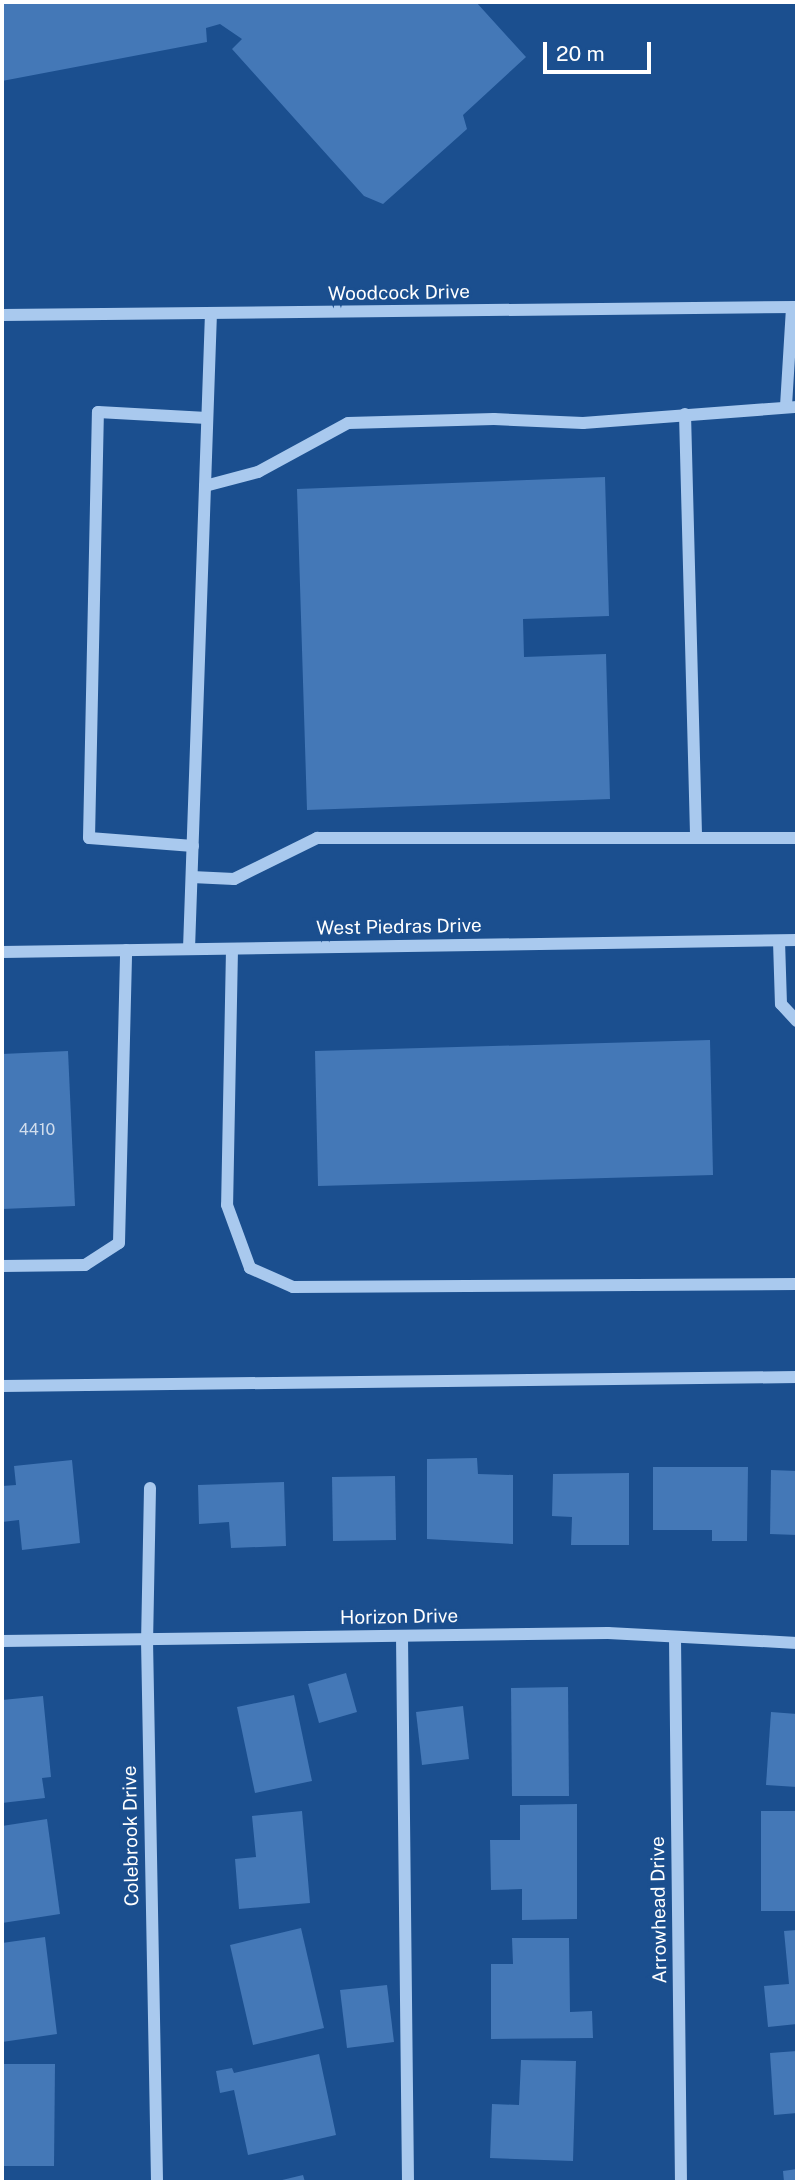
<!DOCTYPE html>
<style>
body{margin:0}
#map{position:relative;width:799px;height:2184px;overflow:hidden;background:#1b4f8f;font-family:"Public Sans",sans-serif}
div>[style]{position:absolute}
.building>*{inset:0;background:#4478b7}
.minor>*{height:12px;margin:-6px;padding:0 6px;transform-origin:6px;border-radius:6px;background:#a9c9ee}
span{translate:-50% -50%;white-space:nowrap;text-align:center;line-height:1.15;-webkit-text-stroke:6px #1b4f8f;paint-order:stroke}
.number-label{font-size:16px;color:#d0dded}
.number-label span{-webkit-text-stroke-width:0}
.street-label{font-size:19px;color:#fff}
.frame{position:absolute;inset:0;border:4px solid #fff;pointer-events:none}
.scale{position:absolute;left:543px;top:42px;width:108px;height:32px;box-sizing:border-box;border:4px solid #fff;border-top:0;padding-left:9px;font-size:21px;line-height:24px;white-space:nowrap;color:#fff;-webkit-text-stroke:5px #1b4f8f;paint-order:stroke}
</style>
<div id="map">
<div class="building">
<div style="clip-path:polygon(2px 2px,476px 2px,526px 57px,463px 115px,467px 129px,383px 204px,364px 196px,232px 49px,242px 39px,220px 24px,206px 28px,207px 42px,2px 81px)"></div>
<div style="clip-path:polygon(605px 477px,609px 616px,523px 619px,524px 657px,606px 654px,610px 799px,307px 810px,297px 489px)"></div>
<div style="clip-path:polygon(710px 1040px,713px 1175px,318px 1186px,315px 1051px)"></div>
<div style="clip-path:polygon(68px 1051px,75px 1206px,2px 1209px,2px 1054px)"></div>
<div style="clip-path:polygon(477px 1458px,478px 1474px,513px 1475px,513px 1544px,427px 1539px,427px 1459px)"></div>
<div style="clip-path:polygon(72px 1460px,80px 1543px,22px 1550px,19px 1520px,2px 1522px,2px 1486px,16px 1485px,14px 1466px)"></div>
<div style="clip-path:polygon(653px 1467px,748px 1467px,747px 1541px,712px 1541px,712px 1530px,653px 1530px)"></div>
<div style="clip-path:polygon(771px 1470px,797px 1471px,797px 1535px,770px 1534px)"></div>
<div style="clip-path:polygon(629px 1473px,629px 1545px,571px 1545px,572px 1517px,552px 1516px,553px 1474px)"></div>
<div style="clip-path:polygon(395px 1476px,396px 1540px,333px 1541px,332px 1477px)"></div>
<div style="clip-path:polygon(284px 1482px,286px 1546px,231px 1548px,229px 1522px,199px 1524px,198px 1485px)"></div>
<div style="clip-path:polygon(346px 1673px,357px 1712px,319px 1723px,308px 1684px)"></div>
<div style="clip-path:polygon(568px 1687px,569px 1796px,512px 1796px,511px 1688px)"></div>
<div style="clip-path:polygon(294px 1695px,312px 1781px,255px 1793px,237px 1707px)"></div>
<div style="clip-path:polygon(43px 1696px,51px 1777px,42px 1778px,45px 1798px,2px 1803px,2px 1700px)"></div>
<div style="clip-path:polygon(463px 1706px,469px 1759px,422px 1765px,416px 1712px)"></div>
<div style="clip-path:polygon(771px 1712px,797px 1714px,797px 1787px,766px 1785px)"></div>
<div style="clip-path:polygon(577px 1804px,577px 1919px,522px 1920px,522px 1889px,491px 1890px,490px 1840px,520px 1840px,520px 1805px)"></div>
<div style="clip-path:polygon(302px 1811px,310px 1903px,239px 1909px,235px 1859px,256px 1857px,252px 1816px)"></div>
<div style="clip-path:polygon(761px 1811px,797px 1811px,797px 1911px,761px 1911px)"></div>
<div style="clip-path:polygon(47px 1819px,60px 1914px,2px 1923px,2px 1826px)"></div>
<div style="clip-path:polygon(301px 1928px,324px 2028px,253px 2045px,230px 1945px)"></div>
<div style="clip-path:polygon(797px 1930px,797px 2024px,768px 2027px,764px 1986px,789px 1984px,784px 1931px)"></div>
<div style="clip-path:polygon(45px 1937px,57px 2034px,2px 2042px,2px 1943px)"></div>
<div style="clip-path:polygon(512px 1938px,569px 1938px,570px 2012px,592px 2011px,593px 2038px,491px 2039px,491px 1964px,513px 1964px)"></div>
<div style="clip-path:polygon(387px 1985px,394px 2042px,347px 2048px,340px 1990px)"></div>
<div style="clip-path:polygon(797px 2051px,797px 2113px,774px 2115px,770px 2053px)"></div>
<div style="clip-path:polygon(319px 2054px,336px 2135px,248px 2155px,234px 2090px,220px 2093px,216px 2071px,232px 2068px,234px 2073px)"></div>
<div style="clip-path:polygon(521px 2060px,576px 2061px,573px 2161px,490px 2158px,492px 2104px,519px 2105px)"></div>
<div style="clip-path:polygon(2px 2064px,55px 2064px,54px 2166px,2px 2166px)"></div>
<div style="clip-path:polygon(797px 2169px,797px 2182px,784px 2182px,783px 2171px)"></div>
<div style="clip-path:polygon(303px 2175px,305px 2182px,279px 2182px,278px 2181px)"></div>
</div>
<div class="minor">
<div style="left:2px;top:315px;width:795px;rotate:-0.58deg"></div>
<div style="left:786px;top:406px;width:99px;rotate:-86.5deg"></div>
<div style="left:685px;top:414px;width:421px;rotate:88.5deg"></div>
<div style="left:205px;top:486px;width:55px;rotate:-14.8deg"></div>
<div style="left:258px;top:472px;width:102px;rotate:-28.6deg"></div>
<div style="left:348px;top:423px;width:146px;rotate:-1.6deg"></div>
<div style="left:494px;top:419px;width:89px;rotate:2.6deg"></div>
<div style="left:583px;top:423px;width:215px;rotate:-4.3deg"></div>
<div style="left:193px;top:846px;width:104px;rotate:-175.6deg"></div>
<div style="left:89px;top:838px;width:426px;rotate:-88.8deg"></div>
<div style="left:98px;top:412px;width:109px;rotate:3.2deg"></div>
<div style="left:192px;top:877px;width:42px;rotate:2.7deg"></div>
<div style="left:234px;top:879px;width:93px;rotate:-26.3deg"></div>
<div style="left:317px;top:838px;width:480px"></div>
<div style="left:779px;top:941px;width:63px;rotate:88.2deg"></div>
<div style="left:781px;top:1004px;width:23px;rotate:47deg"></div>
<div style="left:189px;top:949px;width:635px;rotate:-88.02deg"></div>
<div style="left:232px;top:949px;width:256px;rotate:91.1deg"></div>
<div style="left:227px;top:1205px;width:67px;rotate:69.9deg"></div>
<div style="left:250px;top:1268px;width:47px;rotate:23.8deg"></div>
<div style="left:293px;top:1287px;width:504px;rotate:-0.34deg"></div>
<div style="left:2px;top:952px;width:795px;rotate:-0.86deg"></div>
<div style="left:2px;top:1266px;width:83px;rotate:-0.7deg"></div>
<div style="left:85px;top:1265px;width:40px;rotate:-32.9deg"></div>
<div style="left:119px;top:1243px;width:293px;rotate:-88.6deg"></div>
<div style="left:2px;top:1386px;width:795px;rotate:-0.65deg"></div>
<div style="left:150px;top:1488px;width:152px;rotate:91.1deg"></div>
<div style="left:147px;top:1640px;width:542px;rotate:88.94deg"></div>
<div style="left:402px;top:1636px;width:546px;rotate:89.37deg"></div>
<div style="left:675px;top:1638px;width:544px;rotate:89.37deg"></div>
<div style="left:2px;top:1641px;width:606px;rotate:-0.76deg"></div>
<div style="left:608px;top:1633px;width:189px;rotate:3deg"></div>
</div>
<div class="number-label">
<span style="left:37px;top:1130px">4410</span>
</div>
<div class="street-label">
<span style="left:399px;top:293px;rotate:-1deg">Woodcock Drive</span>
<span style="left:399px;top:927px;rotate:-1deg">West Piedras Drive</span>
<span style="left:399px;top:1617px;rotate:-1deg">Horizon Drive</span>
<span style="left:131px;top:1836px;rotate:-91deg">Colebrook Drive</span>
<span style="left:659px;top:1910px;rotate:-91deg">Arrowhead Drive</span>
</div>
<div class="frame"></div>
<div class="scale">20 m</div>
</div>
